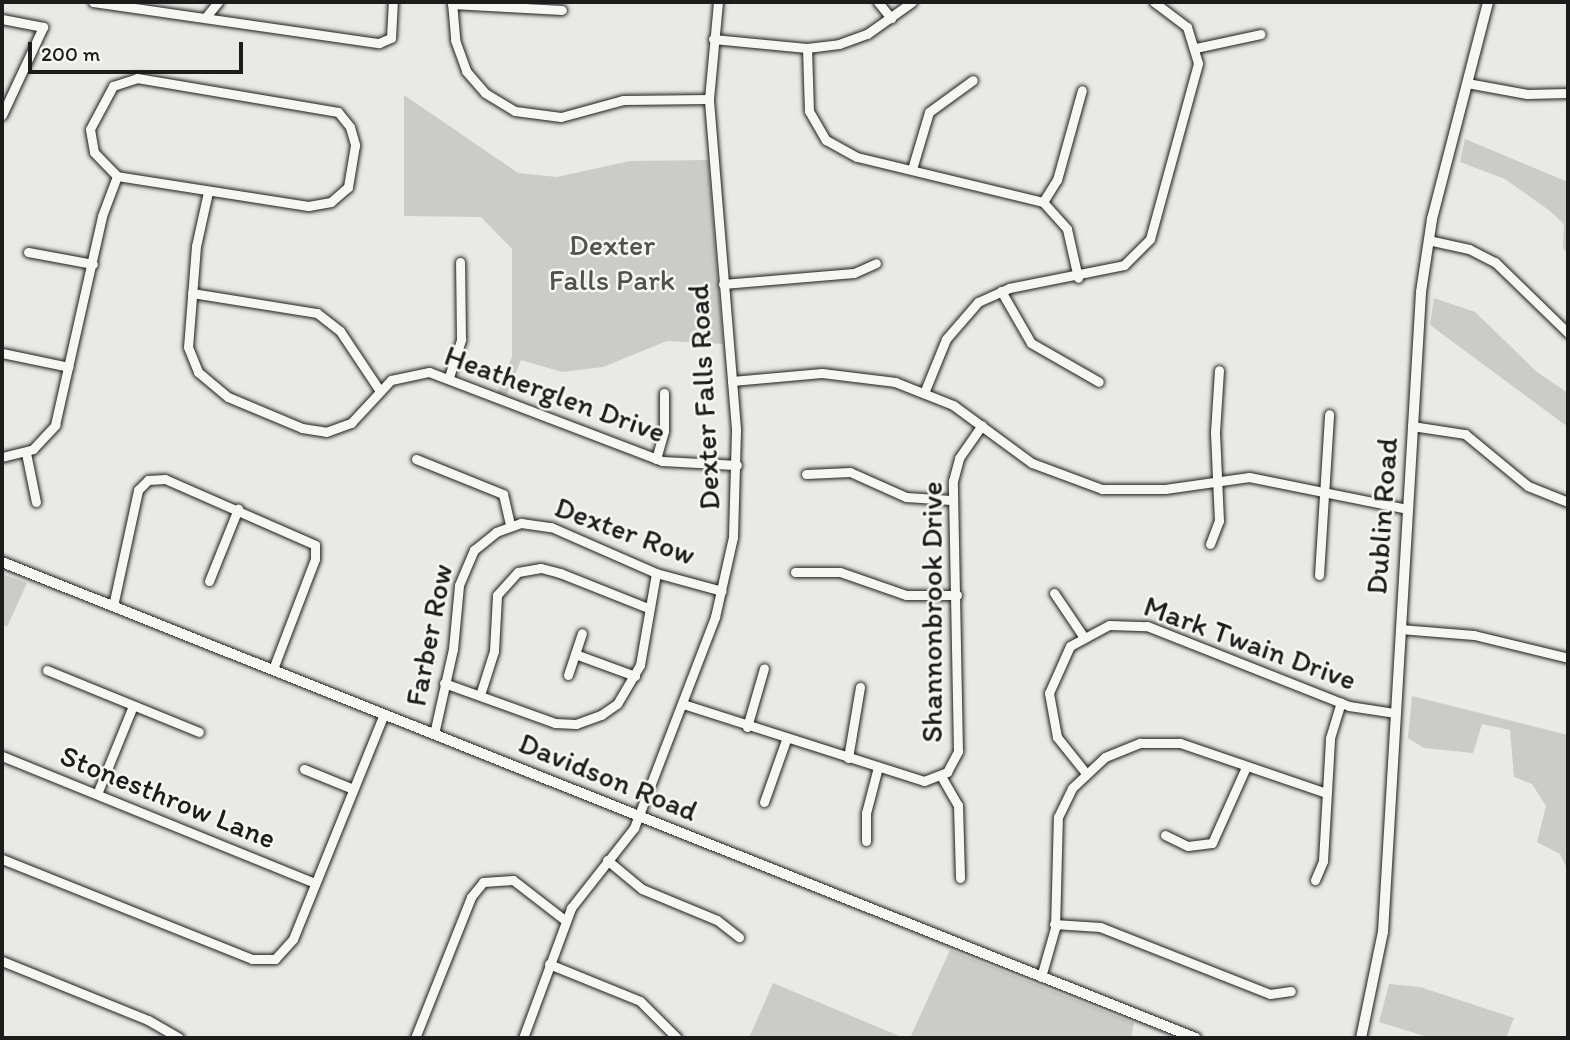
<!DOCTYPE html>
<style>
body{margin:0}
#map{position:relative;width:1570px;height:1040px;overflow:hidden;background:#e9e9e5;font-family:Itim,sans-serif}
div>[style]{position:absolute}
.green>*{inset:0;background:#cbcbc7}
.roads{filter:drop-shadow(0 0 2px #1c1c1c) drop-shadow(0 0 2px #1c1c1c)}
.minor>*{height:9px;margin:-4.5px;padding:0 4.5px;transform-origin:4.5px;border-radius:4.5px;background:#f6f6f2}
.major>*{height:10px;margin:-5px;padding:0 5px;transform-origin:5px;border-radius:5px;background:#f6f6f2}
span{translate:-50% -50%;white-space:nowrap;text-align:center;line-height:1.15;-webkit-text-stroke:5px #f6f6f2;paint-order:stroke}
.park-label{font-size:30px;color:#51514f}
.street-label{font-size:30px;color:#1c1c1c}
.frame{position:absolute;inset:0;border:4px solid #1c1c1c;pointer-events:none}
.scale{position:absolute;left:28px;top:42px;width:215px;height:32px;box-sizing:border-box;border:4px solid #1c1c1c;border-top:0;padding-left:9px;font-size:21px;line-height:24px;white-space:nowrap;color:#1c1c1c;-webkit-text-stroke:5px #f6f6f2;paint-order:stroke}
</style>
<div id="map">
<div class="green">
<div style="clip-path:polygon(404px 95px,518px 173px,557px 177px,630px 161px,708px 160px,723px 344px,667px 341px,603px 367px,562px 372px,521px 360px,506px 396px,497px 393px,512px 357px,512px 249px,481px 217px,404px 216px)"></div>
<div style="clip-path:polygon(1465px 139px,1568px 182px,1568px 254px,1563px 248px,1564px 224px,1550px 211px,1505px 179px,1460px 162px)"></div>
<div style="clip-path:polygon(1434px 298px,1475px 312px,1537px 372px,1568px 393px,1568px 427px,1430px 325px)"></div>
<div style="clip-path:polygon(2px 574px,27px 583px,7px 627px,2px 624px)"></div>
<div style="clip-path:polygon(1412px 696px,1568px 735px,1568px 871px,1560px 854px,1537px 842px,1546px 806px,1532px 784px,1514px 777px,1510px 730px,1482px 724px,1473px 753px,1424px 748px,1408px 738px)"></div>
<div style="clip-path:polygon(950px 950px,1134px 1023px,1131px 1038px,910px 1038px)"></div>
<div style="clip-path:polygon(773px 983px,904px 1038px,749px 1038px)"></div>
<div style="clip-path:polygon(1389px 984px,1420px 987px,1514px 1018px,1506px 1038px,1431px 1038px,1379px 1022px)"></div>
</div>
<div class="roads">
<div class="minor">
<div style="left:93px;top:2px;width:289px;rotate:8.2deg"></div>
<div style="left:379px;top:43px;width:13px;rotate:-23deg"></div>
<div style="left:391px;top:38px;width:36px;rotate:-87deg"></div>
<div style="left:452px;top:2px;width:38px;rotate:85deg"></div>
<div style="left:455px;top:40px;width:33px;rotate:70deg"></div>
<div style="left:466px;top:71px;width:29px;rotate:49deg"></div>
<div style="left:485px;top:93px;width:35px;rotate:31deg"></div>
<div style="left:515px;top:111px;width:46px;rotate:7.4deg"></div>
<div style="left:561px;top:117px;width:64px;rotate:-15.3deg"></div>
<div style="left:623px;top:100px;width:86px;rotate:-0.7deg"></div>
<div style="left:878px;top:2px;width:21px;rotate:51deg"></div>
<div style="left:452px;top:4px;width:110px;rotate:3.1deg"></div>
<div style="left:205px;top:18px;width:21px;rotate:-51deg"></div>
<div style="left:2px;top:19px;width:42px;rotate:11deg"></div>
<div style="left:43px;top:27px;width:97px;rotate:115deg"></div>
<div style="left:713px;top:39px;width:94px;rotate:5.5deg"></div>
<div style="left:807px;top:48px;width:32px;rotate:-7deg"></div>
<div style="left:839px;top:44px;width:30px;rotate:-20deg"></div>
<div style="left:867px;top:34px;width:55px;rotate:-35.4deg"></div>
<div style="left:807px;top:48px;width:63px;rotate:88.2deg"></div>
<div style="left:809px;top:111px;width:34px;rotate:60deg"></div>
<div style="left:826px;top:140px;width:35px;rotate:29deg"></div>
<div style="left:857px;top:157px;width:191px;rotate:13.6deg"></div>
<div style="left:1043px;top:202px;width:36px;rotate:48deg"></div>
<div style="left:1067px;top:229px;width:50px;rotate:77.3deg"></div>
<div style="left:1196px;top:48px;width:66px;rotate:-12.2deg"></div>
<div style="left:137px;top:78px;width:204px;rotate:9.6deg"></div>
<div style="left:338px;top:112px;width:19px;rotate:51deg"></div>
<div style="left:350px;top:127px;width:19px;rotate:74deg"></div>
<div style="left:355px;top:145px;width:43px;rotate:99.5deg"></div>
<div style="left:348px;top:187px;width:23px;rotate:139deg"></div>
<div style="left:331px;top:202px;width:23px;rotate:170deg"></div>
<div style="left:308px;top:206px;width:193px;rotate:-171.1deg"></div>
<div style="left:117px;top:176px;width:33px;rotate:-134deg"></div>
<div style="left:94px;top:152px;width:23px;rotate:-100deg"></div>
<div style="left:90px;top:129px;width:49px;rotate:-61.9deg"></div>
<div style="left:113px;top:86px;width:25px;rotate:-18deg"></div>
<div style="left:1467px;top:83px;width:61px;rotate:10.4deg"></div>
<div style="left:1527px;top:94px;width:41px;rotate:-1.4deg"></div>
<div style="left:912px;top:169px;width:59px;rotate:-73.4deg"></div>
<div style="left:929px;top:112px;width:54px;rotate:-36deg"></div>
<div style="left:208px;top:192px;width:55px;rotate:102.5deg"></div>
<div style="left:196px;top:246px;width:101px;rotate:94.5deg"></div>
<div style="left:188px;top:347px;width:27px;rotate:68deg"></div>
<div style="left:198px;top:372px;width:39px;rotate:40deg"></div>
<div style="left:228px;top:397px;width:80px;rotate:22.7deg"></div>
<div style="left:302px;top:428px;width:24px;rotate:9deg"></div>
<div style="left:326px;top:432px;width:27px;rotate:-20deg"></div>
<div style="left:351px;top:423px;width:59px;rotate:-47.1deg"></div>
<div style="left:391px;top:380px;width:39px;rotate:-12deg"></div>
<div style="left:429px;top:372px;width:249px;rotate:20.9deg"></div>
<div style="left:662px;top:461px;width:75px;rotate:3.1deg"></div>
<div style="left:1043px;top:202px;width:26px;rotate:-58deg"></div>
<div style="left:1057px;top:180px;width:93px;rotate:-74.5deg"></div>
<div style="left:1428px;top:240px;width:42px;rotate:12.4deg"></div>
<div style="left:1469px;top:249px;width:29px;rotate:27deg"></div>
<div style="left:1495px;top:262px;width:102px;rotate:44.2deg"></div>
<div style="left:28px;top:252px;width:66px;rotate:10.5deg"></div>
<div style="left:723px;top:284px;width:131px;rotate:-4.8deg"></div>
<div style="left:854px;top:273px;width:24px;rotate:-24deg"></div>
<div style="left:1001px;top:291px;width:60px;rotate:60deg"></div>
<div style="left:1031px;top:343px;width:78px;rotate:29.8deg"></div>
<div style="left:192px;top:293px;width:127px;rotate:9.1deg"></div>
<div style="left:317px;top:313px;width:29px;rotate:38deg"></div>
<div style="left:340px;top:331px;width:69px;rotate:56.3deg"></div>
<div style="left:2px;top:353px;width:68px;rotate:11.8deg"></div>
<div style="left:449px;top:377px;width:40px;rotate:-72deg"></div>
<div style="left:461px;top:339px;width:77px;rotate:-90.7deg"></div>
<div style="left:732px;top:381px;width:90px;rotate:-5.1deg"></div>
<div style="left:822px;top:373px;width:74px;rotate:7deg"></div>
<div style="left:895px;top:382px;width:62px;rotate:21.6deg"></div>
<div style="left:953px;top:405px;width:98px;rotate:36.3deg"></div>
<div style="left:1032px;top:463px;width:75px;rotate:20.4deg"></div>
<div style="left:1102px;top:489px;width:63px"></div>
<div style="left:1165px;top:489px;width:85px;rotate:-8.1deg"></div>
<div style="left:1249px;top:477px;width:161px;rotate:11.4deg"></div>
<div style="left:924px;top:393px;width:58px;rotate:-67.8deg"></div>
<div style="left:946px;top:339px;width:49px;rotate:-49.1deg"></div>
<div style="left:978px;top:302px;width:34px;rotate:-24deg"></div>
<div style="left:1009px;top:288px;width:117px;rotate:-11.3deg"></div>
<div style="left:1124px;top:265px;width:37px;rotate:-45deg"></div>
<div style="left:1150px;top:239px;width:182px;rotate:-74.7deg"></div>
<div style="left:1198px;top:63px;width:38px;rotate:-107deg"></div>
<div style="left:1187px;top:27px;width:41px;rotate:-142.9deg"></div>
<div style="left:1412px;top:426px;width:54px;rotate:8.6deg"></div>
<div style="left:1465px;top:434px;width:82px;rotate:39.5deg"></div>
<div style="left:1528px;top:486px;width:43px;rotate:21.8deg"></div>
<div style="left:26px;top:453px;width:50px;rotate:78.5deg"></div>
<div style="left:2px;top:457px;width:32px;rotate:-14deg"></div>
<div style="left:33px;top:449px;width:33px;rotate:-47deg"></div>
<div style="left:55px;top:425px;width:214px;rotate:-77.3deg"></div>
<div style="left:102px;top:216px;width:43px;rotate:-69.4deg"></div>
<div style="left:416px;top:459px;width:94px;rotate:21.9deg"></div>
<div style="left:503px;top:494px;width:32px;rotate:77deg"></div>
<div style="left:656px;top:459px;width:29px;rotate:-74deg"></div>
<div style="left:664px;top:431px;width:38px;rotate:-90deg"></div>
<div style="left:806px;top:474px;width:44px;rotate:-2.6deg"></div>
<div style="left:850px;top:472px;width:61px;rotate:24.1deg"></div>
<div style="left:906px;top:497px;width:45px;rotate:3.8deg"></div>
<div style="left:1210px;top:544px;width:25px;rotate:-69deg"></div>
<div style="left:1219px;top:521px;width:89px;rotate:-92.6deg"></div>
<div style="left:1215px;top:432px;width:62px;rotate:-86.3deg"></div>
<div style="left:795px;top:572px;width:45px"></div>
<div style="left:840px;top:572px;width:70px;rotate:19.2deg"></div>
<div style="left:906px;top:595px;width:51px"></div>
<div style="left:1319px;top:575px;width:161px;rotate:-86.4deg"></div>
<div style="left:209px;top:581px;width:78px;rotate:-68.1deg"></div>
<div style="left:1054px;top:593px;width:52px;rotate:56deg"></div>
<div style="left:113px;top:606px;width:119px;rotate:-77.8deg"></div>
<div style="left:138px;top:490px;width:14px;rotate:-45deg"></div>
<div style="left:148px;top:480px;width:17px;rotate:-3deg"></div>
<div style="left:165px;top:479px;width:164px;rotate:23.7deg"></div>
<div style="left:315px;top:545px;width:14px;rotate:90deg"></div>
<div style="left:315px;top:559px;width:118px;rotate:110.9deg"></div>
<div style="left:1400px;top:629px;width:74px;rotate:4.6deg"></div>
<div style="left:1474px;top:635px;width:97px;rotate:13.7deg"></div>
<div style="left:575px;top:654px;width:64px;rotate:20.1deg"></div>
<div style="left:47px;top:670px;width:164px;rotate:22.2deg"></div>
<div style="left:568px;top:675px;width:44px;rotate:-71.6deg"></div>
<div style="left:444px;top:683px;width:118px;rotate:19.8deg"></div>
<div style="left:555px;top:723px;width:21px;rotate:3deg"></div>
<div style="left:576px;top:724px;width:27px;rotate:-20deg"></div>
<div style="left:601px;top:715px;width:19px;rotate:-35deg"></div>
<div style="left:617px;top:704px;width:45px;rotate:-59.5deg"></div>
<div style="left:640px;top:665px;width:93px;rotate:-80.1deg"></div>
<div style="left:480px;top:695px;width:46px;rotate:-72.3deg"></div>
<div style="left:494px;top:651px;width:56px;rotate:-86.9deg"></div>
<div style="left:497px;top:595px;width:31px;rotate:-48deg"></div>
<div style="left:518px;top:572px;width:23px;rotate:-10deg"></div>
<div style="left:541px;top:568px;width:20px;rotate:15deg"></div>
<div style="left:560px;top:573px;width:95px;rotate:21.7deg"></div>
<div style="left:683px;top:704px;width:253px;rotate:17.7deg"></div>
<div style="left:924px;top:781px;width:25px;rotate:-21deg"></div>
<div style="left:947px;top:772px;width:24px;rotate:-62deg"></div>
<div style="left:958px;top:751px;width:270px;rotate:-91.1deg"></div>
<div style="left:953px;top:481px;width:24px;rotate:-75deg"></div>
<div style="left:959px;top:458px;width:40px;rotate:-55.1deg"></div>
<div style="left:747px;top:727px;width:61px;rotate:-73.9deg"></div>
<div style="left:434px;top:734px;width:87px;rotate:-77.4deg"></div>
<div style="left:453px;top:649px;width:64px;rotate:-84.6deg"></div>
<div style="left:459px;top:585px;width:38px;rotate:-67deg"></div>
<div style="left:474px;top:550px;width:28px;rotate:-39deg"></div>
<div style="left:496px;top:532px;width:27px;rotate:-20deg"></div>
<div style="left:521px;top:523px;width:30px;rotate:8deg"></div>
<div style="left:551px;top:527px;width:115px;rotate:23.7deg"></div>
<div style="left:656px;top:573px;width:68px;rotate:15.3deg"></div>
<div style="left:2px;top:756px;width:338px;rotate:22.1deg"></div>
<div style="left:848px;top:758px;width:72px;rotate:-80.4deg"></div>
<div style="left:304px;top:769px;width:53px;rotate:22.2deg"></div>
<div style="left:1085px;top:772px;width:45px;rotate:-128.7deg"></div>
<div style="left:1057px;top:737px;width:45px;rotate:-100.3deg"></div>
<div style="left:1049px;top:693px;width:51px;rotate:-65.9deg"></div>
<div style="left:1070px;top:646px;width:44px;rotate:-28.3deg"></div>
<div style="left:1109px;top:625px;width:38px;rotate:2deg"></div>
<div style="left:1147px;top:626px;width:217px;rotate:21.6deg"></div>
<div style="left:1349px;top:706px;width:47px;rotate:8.7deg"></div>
<div style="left:941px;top:776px;width:34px;rotate:60deg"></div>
<div style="left:958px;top:805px;width:73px;rotate:88.4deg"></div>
<div style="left:97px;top:794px;width:95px;rotate:-67.8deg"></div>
<div style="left:764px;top:802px;width:66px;rotate:-70.5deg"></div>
<div style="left:1165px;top:835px;width:25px;rotate:26deg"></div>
<div style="left:1188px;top:846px;width:24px;rotate:-7deg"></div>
<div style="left:1212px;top:843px;width:83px;rotate:-65.9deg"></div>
<div style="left:866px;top:841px;width:28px;rotate:-90deg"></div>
<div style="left:866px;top:813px;width:48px;rotate:-75.4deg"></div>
<div style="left:2px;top:859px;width:269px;rotate:21.8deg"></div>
<div style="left:252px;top:959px;width:23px"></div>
<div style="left:275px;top:959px;width:27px;rotate:-48deg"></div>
<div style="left:293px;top:939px;width:243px;rotate:-68deg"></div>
<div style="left:607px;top:860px;width:45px;rotate:39.6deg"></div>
<div style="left:642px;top:889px;width:81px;rotate:22.5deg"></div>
<div style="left:717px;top:920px;width:28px;rotate:38deg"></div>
<div style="left:1315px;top:880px;width:21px;rotate:-67deg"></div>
<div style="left:1323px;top:861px;width:123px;rotate:-86.7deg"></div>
<div style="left:1330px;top:738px;width:37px;rotate:-73deg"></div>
<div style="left:1054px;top:924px;width:46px;rotate:3.7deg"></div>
<div style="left:1100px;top:927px;width:183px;rotate:21.5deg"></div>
<div style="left:1270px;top:994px;width:21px;rotate:-8deg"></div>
<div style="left:2px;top:961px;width:157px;rotate:22deg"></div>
<div style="left:148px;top:1020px;width:36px;rotate:30deg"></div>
<div style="left:549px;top:964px;width:98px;rotate:22.1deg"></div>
<div style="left:640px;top:1001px;width:52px;rotate:45deg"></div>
<div style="left:1041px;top:977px;width:51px;rotate:-74.1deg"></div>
<div style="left:1055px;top:928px;width:111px;rotate:-88.5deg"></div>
<div style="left:1058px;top:817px;width:32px;rotate:-64deg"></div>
<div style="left:1072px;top:788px;width:45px;rotate:-43.2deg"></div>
<div style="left:1105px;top:757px;width:38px;rotate:-22deg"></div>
<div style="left:1140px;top:743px;width:40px"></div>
<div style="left:1180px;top:743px;width:154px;rotate:18.9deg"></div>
<div style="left:415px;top:1038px;width:152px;rotate:-68.3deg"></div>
<div style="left:471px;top:897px;width:19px;rotate:-51deg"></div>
<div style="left:483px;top:882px;width:30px;rotate:-4deg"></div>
<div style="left:513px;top:880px;width:67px;rotate:37.7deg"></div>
<div style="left:523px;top:1038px;width:139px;rotate:-69.7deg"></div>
<div style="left:571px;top:908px;width:102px;rotate:-51.8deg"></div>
<div style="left:634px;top:828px;width:226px;rotate:-69deg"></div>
<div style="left:715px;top:617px;width:82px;rotate:-77.3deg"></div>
<div style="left:733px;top:537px;width:108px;rotate:-88.4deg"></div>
<div style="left:736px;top:429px;width:331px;rotate:-94.7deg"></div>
<div style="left:709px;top:99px;width:97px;rotate:-84.7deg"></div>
</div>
<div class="major">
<div style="left:2px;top:562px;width:1285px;rotate:21.74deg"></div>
<div style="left:1361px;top:1038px;width:108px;rotate:-78.3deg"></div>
<div style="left:1383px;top:932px;width:641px;rotate:-86.6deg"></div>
<div style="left:1421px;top:292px;width:74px;rotate:-81.4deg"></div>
<div style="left:1432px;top:219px;width:224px;rotate:-75.5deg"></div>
</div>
</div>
<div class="park-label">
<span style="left:612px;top:262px">Dexter<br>Falls Park</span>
</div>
<div class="street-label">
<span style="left:555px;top:394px;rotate:20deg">Heatherglen Drive</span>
<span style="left:704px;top:397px;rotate:-93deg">Dexter Falls Road</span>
<span style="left:1382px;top:516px;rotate:-86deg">Dublin Road</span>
<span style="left:625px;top:531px;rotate:20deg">Dexter Row</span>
<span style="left:932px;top:612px;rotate:-90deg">Shannonbrook Drive</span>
<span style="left:429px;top:635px;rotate:-79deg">Farber Row</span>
<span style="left:1250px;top:643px;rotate:20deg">Mark Twain Drive</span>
<span style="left:608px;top:777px;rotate:22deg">Davidson Road</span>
<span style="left:168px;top:797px;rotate:22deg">Stonesthrow Lane</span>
</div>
<div class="frame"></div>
<div class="scale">200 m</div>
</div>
